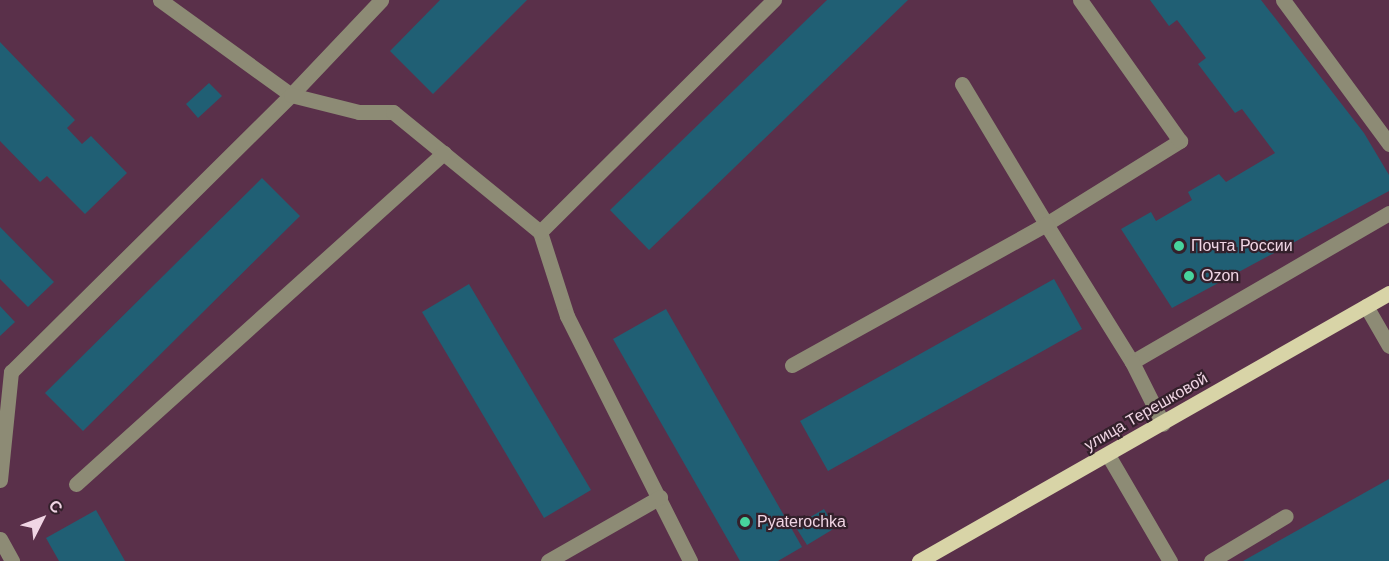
<!DOCTYPE html>
<meta charset="utf-8">
<style>
body{margin:0}
#map{position:relative;width:1389px;height:561px;overflow:hidden;background:#5a304a;font-family:Helvetica,sans-serif}
div>[style]{position:absolute}
.building>*{inset:0;background:#205f74}
.minor>*{height:15px;margin:-7.5px;padding:0 7.5px;transform-origin:7.5px;border-radius:7.5px;background:#8d8b75}
.major>*{height:15px;margin:-7.5px;padding:0 7.5px;transform-origin:7.5px;border-radius:7.5px;background:#d8d4a7}
.dots>*{width:16px;height:16px;translate:-50% -50%;box-sizing:border-box;border:3px solid #33202b;border-radius:50%}
span{translate:-50% -50%;white-space:nowrap;text-align:center;line-height:1.15;-webkit-text-stroke:4.5px #33202b;paint-order:stroke}
.poi-label{font-size:16px;color:#f0d5e4}
.left{translate:0 -50%;text-align:left}
.street-label{font-size:16px;color:#f0d5e4}
.north{position:absolute;left:12px;top:489px;width:60px;height:60px;-webkit-text-stroke:4px #33202b;paint-order:stroke;rotate:48deg;font-size:16px;font-weight:700;line-height:24px;text-align:center;color:#f0d5e4}
.north::after{content:'';display:block;margin:auto;width:21px;height:27px;background:#f0d5e4;clip-path:polygon(50% 0,100% 100%,50% 72%,0 100%)}
</style>
<div id="map">
<div class="building">
<div style="clip-path:polygon(440px 0,527px 0,433px 94px,390px 51px)"></div>
<div style="clip-path:polygon(827px 0,908px 0,649px 250px,610px 210px)"></div>
<div style="clip-path:polygon(1150px 0,1261px 0,1364px 133px,1389px 175px,1389px 191px,1172px 308px,1121px 229px,1151px 212px,1156px 221px,1192px 200px,1188px 192px,1219px 174px,1226px 182px,1275px 153px,1242px 109px,1235px 113px,1198px 64px,1206px 58px,1177px 20px,1169px 26px)"></div>
<div style="clip-path:polygon(0 42px,75px 120px,67px 128px,82px 144px,91px 136px,127px 173px,85px 214px,47px 176px,40px 182px,0 141px)"></div>
<div style="clip-path:polygon(209px 83px,222px 96px,198px 118px,186px 104px)"></div>
<div style="clip-path:polygon(262px 178px,300px 216px,83px 431px,45px 393px)"></div>
<div style="clip-path:polygon(0 227px,54px 282px,28px 307px,0 279px)"></div>
<div style="clip-path:polygon(1054px 279px,1082px 329px,828px 471px,800px 421px)"></div>
<div style="clip-path:polygon(469px 284px,591px 490px,544px 518px,422px 312px)"></div>
<div style="clip-path:polygon(0 306px,15px 322px,0 336px)"></div>
<div style="clip-path:polygon(666px 309px,802px 547px,778px 561px,740px 561px,613px 339px)"></div>
<div style="clip-path:polygon(1389px 479px,1389px 561px,1243px 561px)"></div>
<div style="clip-path:polygon(824px 509px,835px 528px,807px 545px,795px 526px)"></div>
<div style="clip-path:polygon(96px 510px,125px 561px,59px 561px,46px 538px)"></div>
</div>
<div class="minor">
<div style="left:160px;top:0;width:162px;rotate:35.9deg"></div>
<div style="left:291px;top:95px;width:131px;rotate:-46.5deg"></div>
<div style="left:1283px;top:0;width:179px;rotate:53.6deg"></div>
<div style="left:962px;top:84px;width:163px;rotate:59deg"></div>
<div style="left:1046px;top:224px;width:158px;rotate:-31.8deg"></div>
<div style="left:1180px;top:141px;width:173px;rotate:-125.3deg"></div>
<div style="left:540px;top:232px;width:88px;rotate:72.2deg"></div>
<div style="left:567px;top:316px;width:274px;rotate:63.3deg"></div>
<div style="left:1366px;top:306px;width:46px;rotate:60.1deg"></div>
<div style="left:1132px;top:362px;width:297px;rotate:-30.1deg"></div>
<div style="left:792px;top:365px;width:291px;rotate:-29deg"></div>
<div style="left:1046px;top:224px;width:163px;rotate:58.1deg"></div>
<div style="left:1132px;top:362px;width:69px;rotate:63.4deg"></div>
<div style="left:1108px;top:455px;width:123px;rotate:59.7deg"></div>
<div style="left:0;top:480px;width:109px;rotate:-84.2deg"></div>
<div style="left:11px;top:372px;width:394px;rotate:-44.7deg"></div>
<div style="left:291px;top:95px;width:70px;rotate:14deg"></div>
<div style="left:359px;top:112px;width:34px"></div>
<div style="left:393px;top:112px;width:190px;rotate:39.2deg"></div>
<div style="left:540px;top:232px;width:330px;rotate:-44.8deg"></div>
<div style="left:76px;top:484px;width:495px;rotate:-42deg"></div>
<div style="left:0;top:539px;width:25px;rotate:61deg"></div>
<div style="left:548px;top:561px;width:129px;rotate:-29.7deg"></div>
<div style="left:1211px;top:561px;width:87px;rotate:-31deg"></div>
</div>
<div class="major">
<div style="left:919px;top:561px;width:541px;rotate:-29.69deg"></div>
</div>
<div class="dots">
<div style="left:1179px;top:246px;background:#47d49d"></div>
<div style="left:1189px;top:276px;background:#47d49d"></div>
<div style="left:745px;top:522px;background:#47d49d"></div>
</div>
<div class="poi-label">
<span class="left" style="left:1191px;top:246px">Почта России</span>
<span class="left" style="left:1201px;top:276px">Ozon</span>
<span class="left" style="left:757px;top:522px">Pyaterochka</span>
</div>
<div class="street-label">
<span style="left:1146px;top:412px;rotate:-30deg">улица Терешковой</span>
</div>
<div class="north">С</div>
</div>
